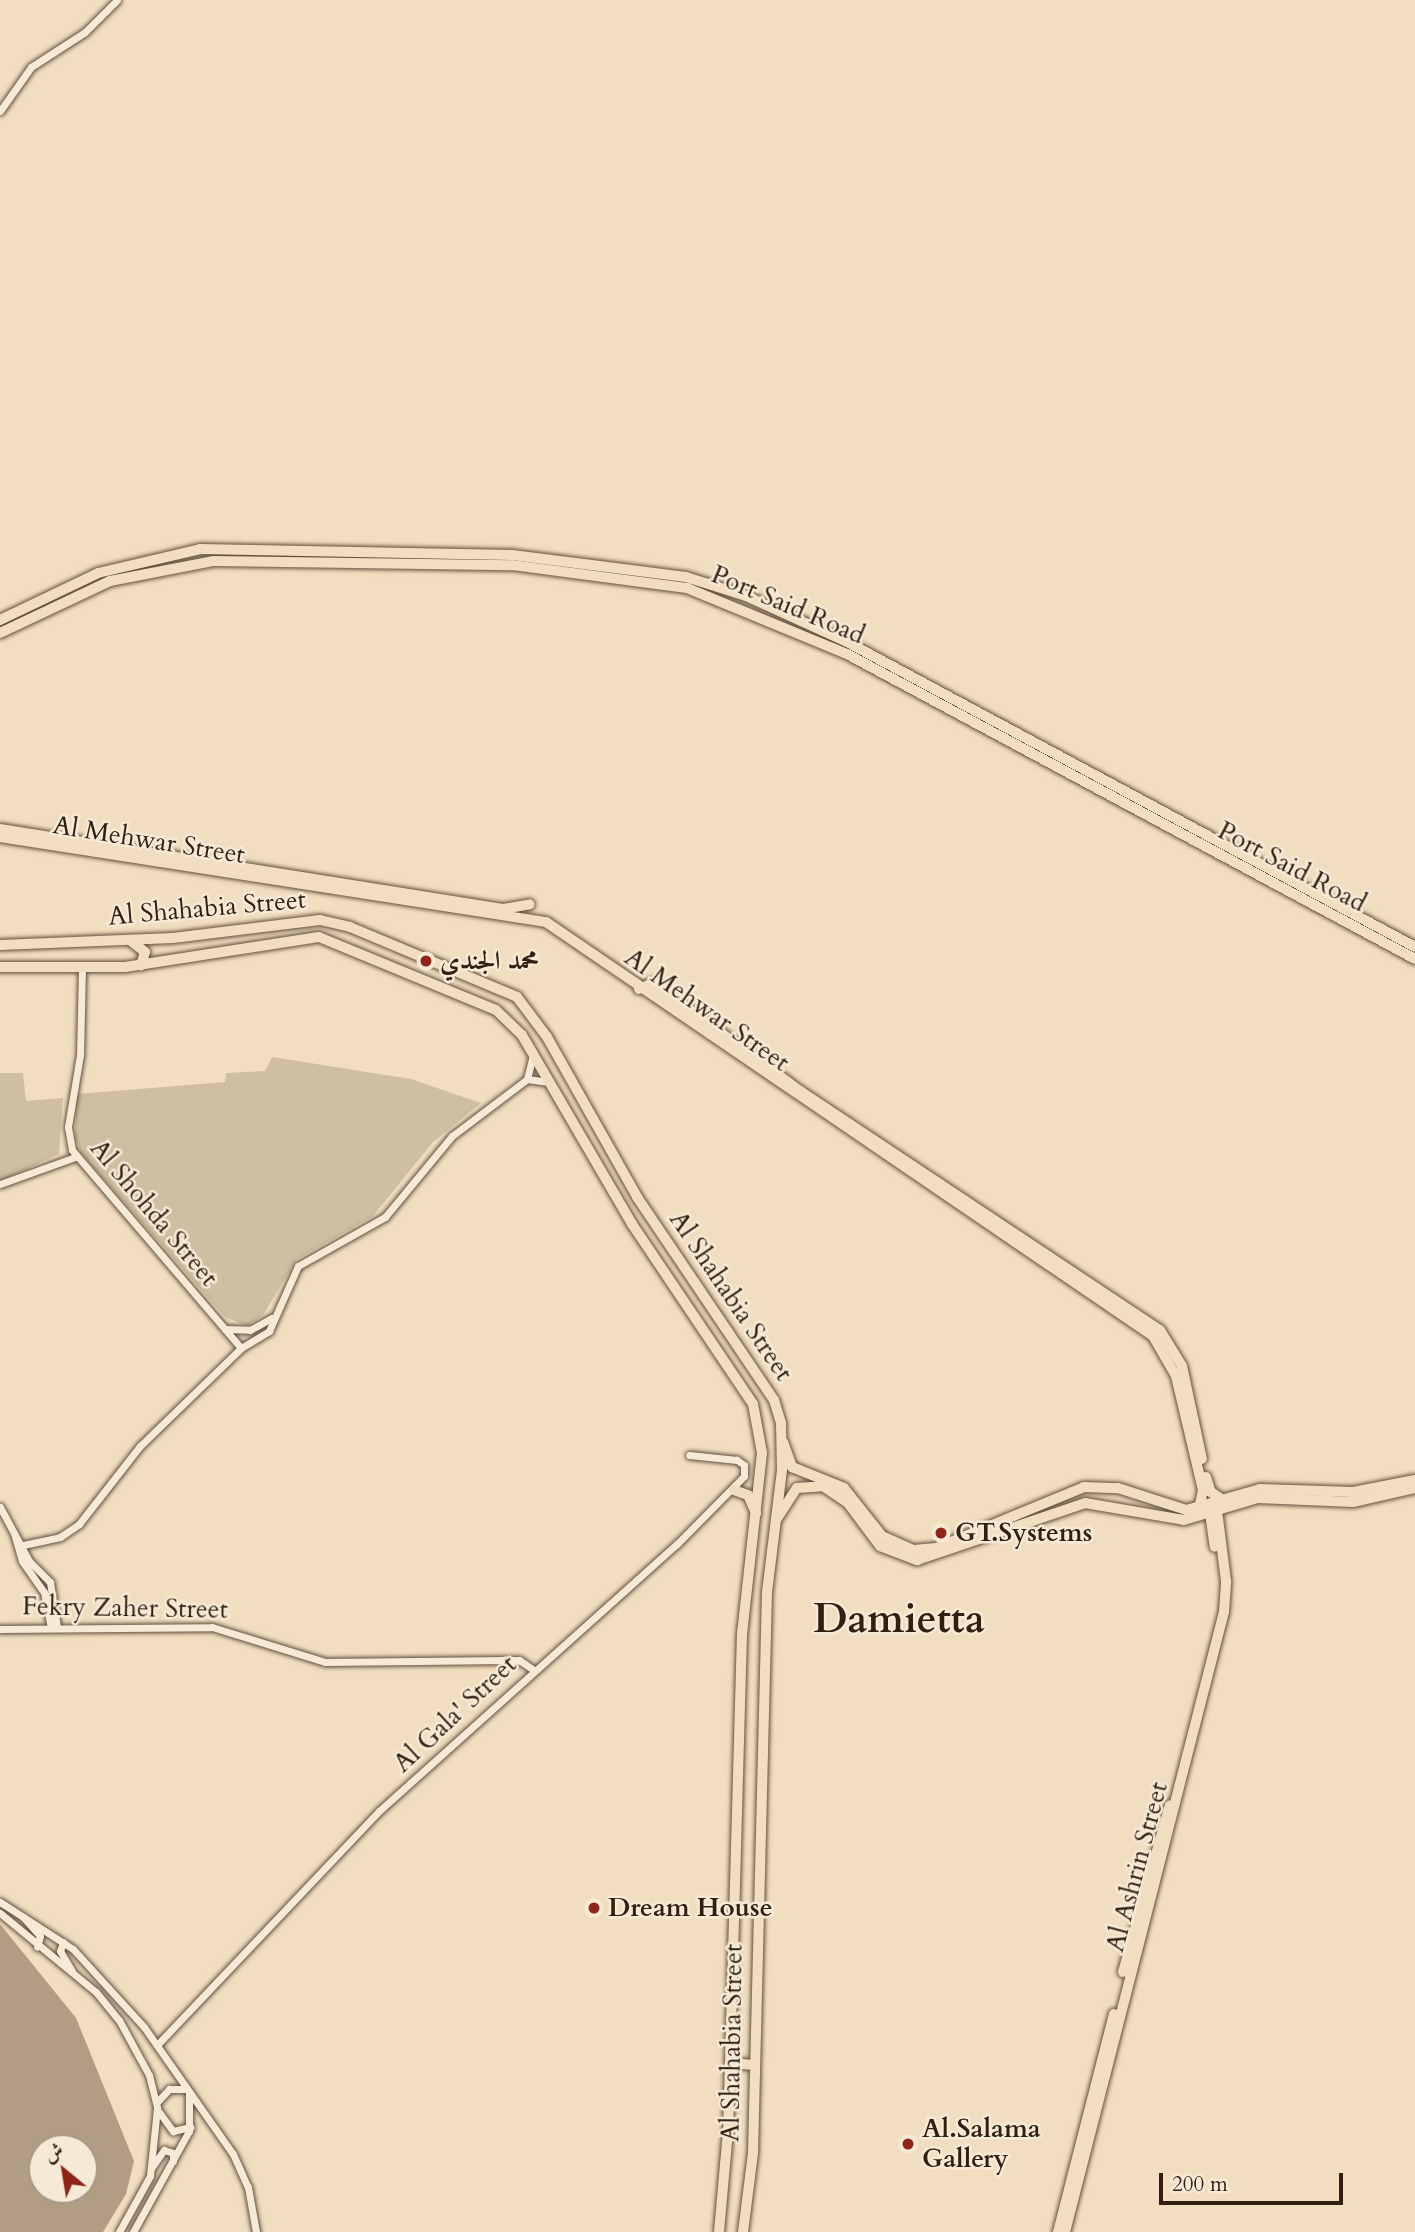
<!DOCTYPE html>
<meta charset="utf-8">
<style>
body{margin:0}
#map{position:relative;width:1415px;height:2232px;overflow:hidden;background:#f1dec0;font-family:Cardo,Amiri,serif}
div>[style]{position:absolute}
.green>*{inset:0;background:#d0bea2}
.water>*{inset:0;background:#b09d84}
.roads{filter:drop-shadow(0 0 2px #61503d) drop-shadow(0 0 2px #61503d)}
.minor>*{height:7px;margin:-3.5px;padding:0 3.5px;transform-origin:3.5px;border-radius:3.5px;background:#f6ead6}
.major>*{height:10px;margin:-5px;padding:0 5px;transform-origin:5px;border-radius:5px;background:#f1dec0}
.highway>*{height:10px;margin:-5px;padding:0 5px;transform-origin:5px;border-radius:5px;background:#f1dec0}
.dots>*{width:19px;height:19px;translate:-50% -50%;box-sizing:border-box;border:4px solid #f6ead6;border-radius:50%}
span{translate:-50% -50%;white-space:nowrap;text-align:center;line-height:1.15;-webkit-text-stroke:5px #f6ead6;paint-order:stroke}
.street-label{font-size:26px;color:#312011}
.poi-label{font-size:26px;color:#312011;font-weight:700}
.left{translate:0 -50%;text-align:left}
.town-label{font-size:40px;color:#312011;font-weight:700}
.north{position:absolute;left:28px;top:2134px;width:70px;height:70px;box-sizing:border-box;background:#f6ead6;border:2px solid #a79987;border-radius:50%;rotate:330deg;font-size:19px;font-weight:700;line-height:28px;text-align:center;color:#312011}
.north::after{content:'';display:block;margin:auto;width:24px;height:32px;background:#8f2418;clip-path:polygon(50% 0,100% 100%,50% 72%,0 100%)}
.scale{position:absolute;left:1159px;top:2173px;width:184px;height:32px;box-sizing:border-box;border:4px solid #312011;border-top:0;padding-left:9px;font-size:21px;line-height:24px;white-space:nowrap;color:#312011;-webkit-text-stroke:5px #f6ead6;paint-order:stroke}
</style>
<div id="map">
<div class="green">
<div style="clip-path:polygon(272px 1057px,411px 1079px,481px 1103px,433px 1142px,373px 1216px,297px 1259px,263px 1315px,247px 1326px,225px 1317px,81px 1153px,75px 1137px,77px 1094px,225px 1082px,226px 1073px,265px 1071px)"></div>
<div style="clip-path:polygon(0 1073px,23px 1073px,26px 1101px,63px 1098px,59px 1154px,0 1181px)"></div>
</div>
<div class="water">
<div style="clip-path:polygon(evenodd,0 1924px,76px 2018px,134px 2161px,126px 2194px,103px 2232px,0 2232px,0 1924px,42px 2148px,84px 2148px,84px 2190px,42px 2190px,42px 2148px)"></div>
</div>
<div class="roads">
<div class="minor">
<div style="left:0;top:111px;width:54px;rotate:-54.8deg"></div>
<div style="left:31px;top:67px;width:64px;rotate:-32.9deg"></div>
<div style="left:85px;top:32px;width:45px;rotate:-45deg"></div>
<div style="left:82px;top:968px;width:87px;rotate:91.3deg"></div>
<div style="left:80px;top:1055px;width:73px;rotate:99.5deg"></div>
<div style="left:68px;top:1127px;width:23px;rotate:80deg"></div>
<div style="left:72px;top:1150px;width:260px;rotate:49.5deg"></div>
<div style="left:527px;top:1079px;width:22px;rotate:8deg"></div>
<div style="left:0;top:1184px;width:80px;rotate:-19.8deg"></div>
<div style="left:225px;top:1329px;width:25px;rotate:2deg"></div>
<div style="left:250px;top:1330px;width:25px;rotate:-29deg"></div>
<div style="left:0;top:1507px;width:61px;rotate:61.8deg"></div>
<div style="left:29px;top:1561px;width:30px;rotate:45deg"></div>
<div style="left:50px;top:1582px;width:46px;rotate:81.2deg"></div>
<div style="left:14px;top:1533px;width:29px;rotate:74deg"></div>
<div style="left:22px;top:1561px;width:38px;rotate:55deg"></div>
<div style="left:44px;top:1592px;width:36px;rotate:79deg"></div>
<div style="left:23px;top:1545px;width:38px;rotate:-12deg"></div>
<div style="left:60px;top:1537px;width:23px;rotate:-34deg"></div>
<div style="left:79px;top:1524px;width:99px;rotate:-52deg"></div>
<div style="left:140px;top:1446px;width:141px;rotate:-44.1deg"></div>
<div style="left:241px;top:1348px;width:33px;rotate:-31deg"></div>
<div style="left:269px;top:1331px;width:71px;rotate:-66deg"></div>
<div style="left:298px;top:1266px;width:100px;rotate:-29.4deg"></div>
<div style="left:385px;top:1217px;width:105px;rotate:-50.4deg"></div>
<div style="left:452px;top:1136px;width:94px;rotate:-37.2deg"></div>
<div style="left:527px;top:1079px;width:25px;rotate:-76deg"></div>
<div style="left:0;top:1629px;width:212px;rotate:-0.5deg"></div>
<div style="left:212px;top:1627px;width:118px;rotate:17.2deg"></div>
<div style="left:325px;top:1662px;width:194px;rotate:-0.6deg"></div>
<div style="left:519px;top:1660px;width:18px;rotate:34deg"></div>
<div style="left:0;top:1902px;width:87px;rotate:32.8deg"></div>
<div style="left:73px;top:1949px;width:105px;rotate:47.7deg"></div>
<div style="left:144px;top:2027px;width:155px;rotate:55deg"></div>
<div style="left:233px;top:2154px;width:36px;rotate:66deg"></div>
<div style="left:248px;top:2187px;width:46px;rotate:79.9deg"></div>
<div style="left:0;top:1913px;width:124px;rotate:39.5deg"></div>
<div style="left:96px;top:1992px;width:36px;rotate:51deg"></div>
<div style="left:119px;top:2020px;width:63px;rotate:61.4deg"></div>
<div style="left:149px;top:2075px;width:34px;rotate:76deg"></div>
<div style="left:157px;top:2108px;width:68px;rotate:95.9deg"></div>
<div style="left:150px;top:2176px;width:64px;rotate:119deg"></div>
<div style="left:23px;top:1917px;width:25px;rotate:48deg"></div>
<div style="left:40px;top:1936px;width:11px;rotate:105deg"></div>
<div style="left:63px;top:1942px;width:9px;rotate:108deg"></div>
<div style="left:60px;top:1951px;width:23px;rotate:59deg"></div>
<div style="left:157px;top:2045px;width:323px;rotate:-46.5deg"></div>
<div style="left:379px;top:1811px;width:400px;rotate:-41.9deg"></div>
<div style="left:677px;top:1544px;width:95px;rotate:-45.4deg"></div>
<div style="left:744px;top:1476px;width:11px;rotate:-90deg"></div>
<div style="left:744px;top:1465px;width:9px;rotate:-144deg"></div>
<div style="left:737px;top:1460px;width:48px;rotate:-174.1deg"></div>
<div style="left:157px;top:2102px;width:18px;rotate:-47deg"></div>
<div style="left:169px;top:2089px;width:18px"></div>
<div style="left:159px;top:2112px;width:24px;rotate:54deg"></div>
<div style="left:173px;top:2131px;width:18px;rotate:-13deg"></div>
<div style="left:152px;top:2167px;width:21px;rotate:-55deg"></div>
<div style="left:164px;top:2150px;width:9px;rotate:18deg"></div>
<div style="left:173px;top:2153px;width:8px;rotate:90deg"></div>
<div style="left:133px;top:2232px;width:115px;rotate:-61deg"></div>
<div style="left:189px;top:2131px;width:38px;rotate:-90deg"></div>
</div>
<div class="major">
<div style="left:0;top:829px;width:509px;rotate:9.04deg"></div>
<div style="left:503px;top:909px;width:27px;rotate:-10deg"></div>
<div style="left:0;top:837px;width:553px;rotate:8.85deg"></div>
<div style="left:546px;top:922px;width:735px;rotate:34.3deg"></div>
<div style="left:1153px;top:1336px;width:46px;rotate:60.1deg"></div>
<div style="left:1176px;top:1376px;width:117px;rotate:76.7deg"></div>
<div style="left:1203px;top:1490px;width:19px;rotate:102deg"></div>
<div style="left:639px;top:989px;width:15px;rotate:-23deg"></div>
<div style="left:653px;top:983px;width:182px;rotate:36.3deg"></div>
<div style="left:800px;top:1091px;width:432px;rotate:33.6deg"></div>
<div style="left:1160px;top:1330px;width:42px;rotate:58.6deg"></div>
<div style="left:1182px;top:1366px;width:95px;rotate:77.9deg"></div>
<div style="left:783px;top:1442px;width:27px;rotate:70deg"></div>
<div style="left:792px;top:1467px;width:56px;rotate:22deg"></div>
<div style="left:844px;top:1488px;width:61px;rotate:51.6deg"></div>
<div style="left:882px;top:1536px;width:35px;rotate:24deg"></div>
<div style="left:914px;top:1550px;width:22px;rotate:-5deg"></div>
<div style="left:936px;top:1548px;width:160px;rotate:-22.4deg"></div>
<div style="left:1084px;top:1487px;width:34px;rotate:2deg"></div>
<div style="left:1118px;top:1488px;width:71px;rotate:17.9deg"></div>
<div style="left:1186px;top:1510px;width:77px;rotate:-15.8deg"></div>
<div style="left:1260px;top:1489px;width:93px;rotate:1.8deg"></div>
<div style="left:1353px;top:1492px;width:63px;rotate:-11deg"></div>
<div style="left:1206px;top:1477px;width:16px;rotate:72deg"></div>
<div style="left:1211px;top:1492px;width:14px;rotate:34deg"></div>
<div style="left:1210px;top:1513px;width:34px;rotate:82deg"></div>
<div style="left:776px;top:1520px;width:38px;rotate:-57deg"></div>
<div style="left:797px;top:1488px;width:26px;rotate:-4deg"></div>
<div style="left:823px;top:1486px;width:30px;rotate:34deg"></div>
<div style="left:848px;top:1503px;width:54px;rotate:53.3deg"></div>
<div style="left:880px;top:1546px;width:40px;rotate:21deg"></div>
<div style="left:917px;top:1560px;width:177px;rotate:-18.7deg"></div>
<div style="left:1085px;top:1503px;width:100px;rotate:9.7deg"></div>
<div style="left:1184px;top:1520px;width:77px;rotate:-16.6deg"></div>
<div style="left:1258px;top:1498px;width:95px;rotate:2.4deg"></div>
<div style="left:1353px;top:1502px;width:64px;rotate:-12.7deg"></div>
<div style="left:1123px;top:1972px;width:173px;rotate:-74.3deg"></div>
<div style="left:1058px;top:2232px;width:225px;rotate:-75.6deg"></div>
<div style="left:1065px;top:2232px;width:640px;rotate:-75.62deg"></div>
<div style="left:1224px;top:1612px;width:31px;rotate:-86deg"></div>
<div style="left:1226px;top:1581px;width:71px;rotate:-97.3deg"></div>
</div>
<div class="highway">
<div style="left:0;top:620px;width:109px;rotate:-25.6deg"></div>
<div style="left:98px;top:573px;width:105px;rotate:-13.2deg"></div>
<div style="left:200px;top:549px;width:312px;rotate:1.1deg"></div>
<div style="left:512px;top:555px;width:175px;rotate:7.2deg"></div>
<div style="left:686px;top:577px;width:63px;rotate:17.6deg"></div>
<div style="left:746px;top:596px;width:111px;rotate:24.5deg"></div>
<div style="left:847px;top:642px;width:645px;rotate:28.23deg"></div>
<div style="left:0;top:633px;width:122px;rotate:-25.3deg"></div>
<div style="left:110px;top:581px;width:106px;rotate:-10.9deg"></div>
<div style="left:214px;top:561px;width:298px;rotate:0.8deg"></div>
<div style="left:512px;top:565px;width:177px;rotate:7.5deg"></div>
<div style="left:687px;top:588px;width:173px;rotate:22.4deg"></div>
<div style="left:847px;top:654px;width:645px;rotate:28.23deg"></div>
<div style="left:130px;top:940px;width:19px;rotate:39deg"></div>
<div style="left:145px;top:952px;width:14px;rotate:107deg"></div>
<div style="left:0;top:945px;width:173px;rotate:-2.3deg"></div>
<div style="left:173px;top:938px;width:148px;rotate:-7deg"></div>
<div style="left:320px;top:920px;width:31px;rotate:13deg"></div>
<div style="left:350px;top:927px;width:181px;rotate:22.7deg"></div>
<div style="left:517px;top:997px;width:50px;rotate:53.1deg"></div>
<div style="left:547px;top:1037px;width:184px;rotate:60.6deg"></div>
<div style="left:637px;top:1197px;width:245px;rotate:56deg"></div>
<div style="left:774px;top:1400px;width:24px;rotate:73deg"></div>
<div style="left:781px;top:1423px;width:47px;rotate:88.8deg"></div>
<div style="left:782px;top:1470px;width:123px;rotate:97deg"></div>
<div style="left:767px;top:1592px;width:561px;rotate:91.43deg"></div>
<div style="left:753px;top:2153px;width:80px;rotate:97.2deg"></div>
<div style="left:0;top:967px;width:125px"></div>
<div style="left:125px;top:967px;width:196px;rotate:-8.8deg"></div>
<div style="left:319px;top:937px;width:191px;rotate:22.4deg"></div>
<div style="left:496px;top:1010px;width:36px;rotate:44deg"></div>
<div style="left:522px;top:1035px;width:219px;rotate:59.8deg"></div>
<div style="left:632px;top:1224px;width:217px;rotate:56.1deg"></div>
<div style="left:753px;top:1404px;width:50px;rotate:79.6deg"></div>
<div style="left:762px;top:1453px;width:181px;rotate:96.3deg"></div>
<div style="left:742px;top:1633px;width:498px;rotate:91.6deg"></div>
<div style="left:728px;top:2131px;width:101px;rotate:95.1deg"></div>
<div style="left:734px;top:1490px;width:15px;rotate:20deg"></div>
<div style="left:748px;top:1495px;width:20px;rotate:66deg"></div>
<div style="left:730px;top:2063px;width:24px;rotate:5deg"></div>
</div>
</div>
<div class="dots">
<div style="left:426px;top:961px;background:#8f2418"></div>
<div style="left:941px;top:1533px;background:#8f2418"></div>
<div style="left:594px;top:1908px;background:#8f2418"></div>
<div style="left:908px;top:2144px;background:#8f2418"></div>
</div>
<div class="street-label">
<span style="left:788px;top:605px;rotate:23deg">Port Said Road</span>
<span style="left:149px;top:840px;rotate:9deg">Al Mehwar Street</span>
<span style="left:1292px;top:867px;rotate:28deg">Port Said Road</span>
<span style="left:207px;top:908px;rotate:-5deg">Al Shahabia Street</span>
<span style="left:707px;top:1010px;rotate:35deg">Al Mehwar Street</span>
<span style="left:154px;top:1213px;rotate:50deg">Al Shohda Street</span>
<span style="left:731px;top:1296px;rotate:56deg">Al Shahabia Street</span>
<span style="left:125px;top:1608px;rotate:1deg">Fekry Zaher Street</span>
<span style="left:455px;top:1714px;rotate:-43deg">Al Gala' Street</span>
<span style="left:1137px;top:1867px;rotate:-75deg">Al Ashrin Street</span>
<span style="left:732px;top:2043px;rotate:-89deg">Al Shahabia Street</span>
</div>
<div class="poi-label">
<span class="left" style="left:440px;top:961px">محمد الجندي</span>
<span class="left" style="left:955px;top:1533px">GT.Systems</span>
<span class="left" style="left:608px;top:1908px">Dream House</span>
<span class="left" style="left:922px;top:2144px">Al.Salama<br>Gallery</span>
</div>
<div class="town-label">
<span style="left:899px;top:1620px">Damietta</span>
</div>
<div class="north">ش</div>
<div class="scale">200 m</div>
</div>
